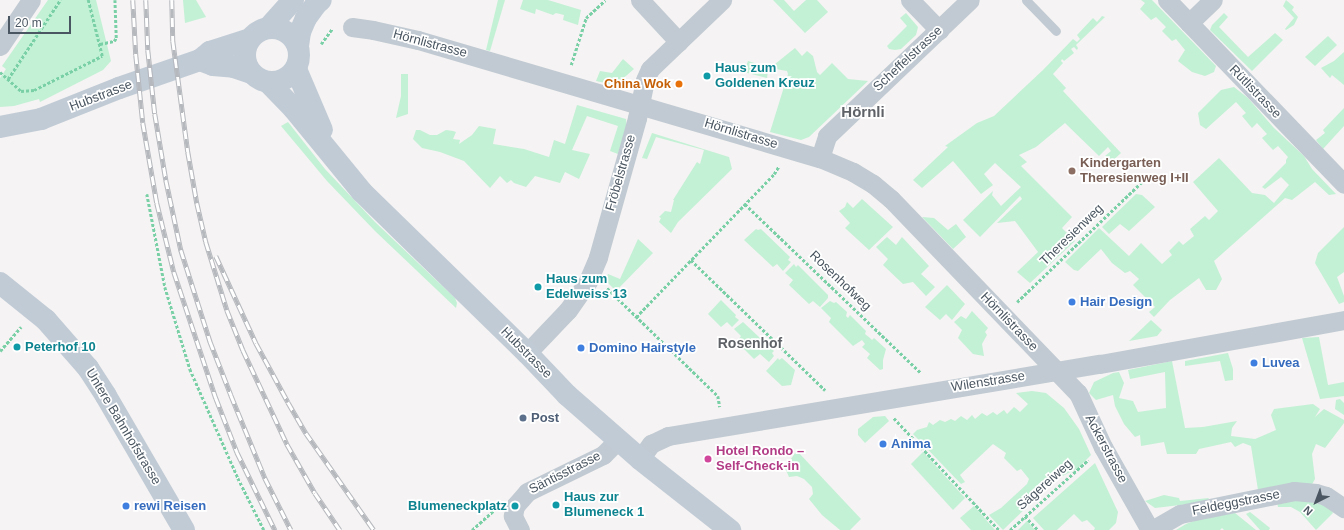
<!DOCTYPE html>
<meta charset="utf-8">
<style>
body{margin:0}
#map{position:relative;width:1344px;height:530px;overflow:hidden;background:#f5f3f3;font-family:Helvetica,sans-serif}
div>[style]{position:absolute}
.green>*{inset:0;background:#c3f1d5}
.path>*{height:2.5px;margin-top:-1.25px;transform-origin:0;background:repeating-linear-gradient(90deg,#7ad0a6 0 3px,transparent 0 5px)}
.lane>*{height:9px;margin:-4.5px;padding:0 4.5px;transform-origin:4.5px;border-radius:4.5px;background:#c1cad2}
.street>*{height:19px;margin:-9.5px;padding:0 9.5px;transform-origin:9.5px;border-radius:9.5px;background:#c1cad2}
.secondary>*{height:22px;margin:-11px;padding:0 11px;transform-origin:11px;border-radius:11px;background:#c1cbd6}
.secondary>.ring{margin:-11px;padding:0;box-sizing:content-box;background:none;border:22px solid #c1cbd6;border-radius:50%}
.rail>*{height:4.5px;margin-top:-2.25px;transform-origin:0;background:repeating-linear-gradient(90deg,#fff 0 9px,#b5b8bd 0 18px);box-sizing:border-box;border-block:1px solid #b5b8bd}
.dots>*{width:11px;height:11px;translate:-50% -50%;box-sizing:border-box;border:2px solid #fff;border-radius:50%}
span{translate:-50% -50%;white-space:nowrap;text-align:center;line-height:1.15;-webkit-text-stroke:3.5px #fff;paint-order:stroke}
.street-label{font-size:13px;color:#4a5661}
.culture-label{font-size:13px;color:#0d838f;font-weight:700}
.left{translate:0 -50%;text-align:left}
.right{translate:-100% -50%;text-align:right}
.food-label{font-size:13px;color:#c56008;font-weight:700}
.education-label{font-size:13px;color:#785e54;font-weight:700}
.shop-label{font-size:13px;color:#366cbe;font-weight:700}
.service-label{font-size:13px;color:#4e5e75;font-weight:700}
.hotel-label{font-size:13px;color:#b23c85;font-weight:700}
.neighbourhood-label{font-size:14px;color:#5f6368;font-weight:700}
.quarter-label{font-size:15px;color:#5f6368;font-weight:700}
.north{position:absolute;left:1296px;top:482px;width:40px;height:40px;-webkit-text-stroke:3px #fff;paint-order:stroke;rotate:222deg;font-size:11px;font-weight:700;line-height:16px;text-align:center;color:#4a5661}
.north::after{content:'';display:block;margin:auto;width:14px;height:18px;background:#4a5661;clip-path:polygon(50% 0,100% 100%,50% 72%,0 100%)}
.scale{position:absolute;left:8px;top:16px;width:63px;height:18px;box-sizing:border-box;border:2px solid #4a5661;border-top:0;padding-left:5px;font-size:12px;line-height:14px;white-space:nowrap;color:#4a5661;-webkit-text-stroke:3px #fff;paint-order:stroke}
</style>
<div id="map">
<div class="green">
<div style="clip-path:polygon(48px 0,96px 0,111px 61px,103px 70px,40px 102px,39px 99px,14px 106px,0 107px,0 78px,6px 69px,2px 66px)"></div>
<div style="clip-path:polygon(183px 0,196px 0,206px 17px,185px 23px)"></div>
<div style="clip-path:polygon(498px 0,505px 0,490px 51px,486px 50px)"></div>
<div style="clip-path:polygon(523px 0,548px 0,581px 10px,578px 25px,563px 20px,564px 15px,556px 13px,553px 15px,536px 9px,535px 14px,520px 9px)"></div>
<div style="clip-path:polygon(773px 0,784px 0,794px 11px,806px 0,817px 0,828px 12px,805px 33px)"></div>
<div style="clip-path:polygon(1141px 0,1152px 0,1216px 66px,1214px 72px,1205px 76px,1192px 72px,1178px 61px,1185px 50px,1176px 39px,1172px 41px,1162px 31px,1166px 27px,1156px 17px,1151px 20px,1140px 9px,1145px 3px)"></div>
<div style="clip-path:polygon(1286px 0,1294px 7px,1292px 10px,1298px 17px,1294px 25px,1286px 30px,1285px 29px,1294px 18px,1283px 6px)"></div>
<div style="clip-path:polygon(906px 13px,918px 27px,916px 35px,901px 49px,895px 50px,889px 49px,887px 46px,907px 26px,900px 18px)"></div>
<div style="clip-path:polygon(1224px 13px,1228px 17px,1219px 27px,1248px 57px,1275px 33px,1283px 40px,1252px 71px,1210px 30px,1212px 25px)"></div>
<div style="clip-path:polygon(1102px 16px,1105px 17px,1076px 45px,1078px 48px,1077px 50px,1074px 47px,1071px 49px,1074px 53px,1064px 61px,1062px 59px,1061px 61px,1063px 63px,1053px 74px,1066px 88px,1063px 91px,1121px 153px,1109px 164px,1105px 156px,1111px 151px,1108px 147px,1099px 156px,1065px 123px,1036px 147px,1019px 155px,1027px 162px,1021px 166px,1072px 217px,1062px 228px,1075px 241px,1030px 283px,1017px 272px,1038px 252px,1015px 221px,997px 223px,1022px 199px,1020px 196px,980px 237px,963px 220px,993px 191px,992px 195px,1001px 206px,1021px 187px,995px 163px,984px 174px,993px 185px,981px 194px,953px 161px,922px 188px,913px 180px,948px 147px,945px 146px,977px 123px,994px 116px,1043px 70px,1073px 39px,1077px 42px,1080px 39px,1077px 35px,1093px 18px,1097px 22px)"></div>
<div style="clip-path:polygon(1328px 36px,1337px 45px,1315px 66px,1305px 57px)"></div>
<div style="clip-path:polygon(795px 48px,802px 56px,807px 51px,813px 56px,817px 72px,820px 75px,832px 63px,848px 79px,868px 81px,809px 137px,801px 140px,770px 132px,788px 74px,787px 71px,770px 68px,768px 71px,767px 78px,744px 72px,748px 61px,770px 68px)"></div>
<div style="clip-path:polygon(1344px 52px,1344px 85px,1332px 75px,1330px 78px,1321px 68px,1334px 61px)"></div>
<div style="clip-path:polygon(623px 59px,634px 69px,620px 81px,610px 84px,596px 81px,600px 71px,612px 73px)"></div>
<div style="clip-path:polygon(401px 74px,408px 74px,408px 114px,396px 118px,401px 96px)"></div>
<div style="clip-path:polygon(1234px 87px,1248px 98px,1274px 128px,1304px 156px,1312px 169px,1336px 194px,1329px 195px,1315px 182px,1292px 200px,1285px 198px,1214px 261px,1222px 279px,1216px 290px,1206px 290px,1199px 278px,1170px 300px,1154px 317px,1149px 312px,1155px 307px,1133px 285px,1139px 279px,1130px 271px,1125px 273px,1112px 263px,1101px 249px,1078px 271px,1074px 270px,1065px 262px,1099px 228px,1129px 256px,1141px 243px,1162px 264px,1172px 255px,1169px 251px,1179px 241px,1183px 245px,1194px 236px,1190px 229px,1205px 216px,1209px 220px,1218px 211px,1193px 182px,1219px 158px,1252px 193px,1265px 195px,1274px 203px,1289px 185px,1281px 177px,1265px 189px,1262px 187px,1286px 163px,1286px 160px,1288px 157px,1278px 146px,1273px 150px,1262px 138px,1267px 134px,1257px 123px,1252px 128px,1242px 116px,1246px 113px,1236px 102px,1206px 129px,1200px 125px,1198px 113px,1221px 90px)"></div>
<div style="clip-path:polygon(577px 105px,626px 119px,627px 127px,618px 154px,610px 151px,618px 126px,587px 116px,572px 150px,590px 154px,579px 179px,565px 172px,560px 183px,535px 176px,526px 187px,514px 183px,511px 180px,507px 183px,500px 176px,490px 188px,464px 161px,440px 152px,422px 148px,413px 139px,416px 130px,420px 130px,430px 135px,437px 135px,446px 130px,453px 131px,456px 132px,453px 139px,460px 140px,459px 144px,472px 135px,479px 126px,496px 129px,493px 144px,524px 149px,549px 157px,554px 140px,565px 144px)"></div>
<div style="clip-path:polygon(1344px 108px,1344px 126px,1323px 149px,1316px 140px,1325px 133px,1323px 130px)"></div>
<div style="clip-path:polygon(288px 122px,325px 169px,375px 222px,455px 298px,457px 303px,456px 308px,375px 231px,327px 181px,281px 126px)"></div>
<div style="clip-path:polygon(652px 133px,729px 157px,732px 169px,678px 222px,671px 233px,659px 222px,661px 218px,659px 217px,665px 211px,671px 212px,674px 200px,673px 200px,697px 162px,700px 164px,704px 150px,656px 137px,647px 159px,642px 158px)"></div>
<div style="clip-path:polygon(1136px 194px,1142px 195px,1155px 207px,1129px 231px,1120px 224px,1109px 234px,1102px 227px)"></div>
<div style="clip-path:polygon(862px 199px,893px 227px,869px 250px,845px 228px,850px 223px,839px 211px,845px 207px,847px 202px,853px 208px)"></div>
<div style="clip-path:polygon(922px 217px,934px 218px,948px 230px,956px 224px,966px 237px,953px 249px)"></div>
<div style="clip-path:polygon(1344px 227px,1344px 272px,1337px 277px,1344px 296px,1344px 302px,1339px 304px,1315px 263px,1318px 253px)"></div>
<div style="clip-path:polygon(756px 229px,758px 230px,761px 229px,790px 257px,788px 260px,791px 262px,783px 271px,777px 264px,773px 267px,744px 240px)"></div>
<div style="clip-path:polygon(887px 237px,896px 245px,902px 237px,929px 266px,921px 274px,935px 287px,926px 296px,913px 282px,903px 284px,883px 265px,888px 259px,876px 247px)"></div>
<div style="clip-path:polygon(638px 239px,653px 253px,616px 291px,605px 280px,608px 274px,620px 279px)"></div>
<div style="clip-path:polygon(794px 264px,796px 267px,798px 265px,828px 295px,828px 298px,820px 307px,813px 301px,809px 304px,789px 285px,793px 280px,785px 273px)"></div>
<div style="clip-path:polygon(947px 285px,965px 304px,952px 320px,946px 314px,940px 320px,925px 307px)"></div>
<div style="clip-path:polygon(721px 300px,736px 315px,735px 317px,739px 320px,732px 327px,727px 322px,721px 327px,708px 314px)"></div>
<div style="clip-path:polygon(830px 301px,834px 303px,836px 302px,847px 312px,846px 316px,848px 318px,850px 315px,866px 331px,865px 334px,870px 338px,872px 340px,874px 338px,886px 349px,883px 360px,883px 369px,880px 370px,867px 358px,870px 354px,862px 347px,865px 344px,862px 340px,853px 346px,829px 322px,831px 318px,821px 308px)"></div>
<div style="clip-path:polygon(972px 311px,988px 328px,985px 332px,987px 335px,982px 344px,984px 356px,973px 354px,958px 338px,962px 330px,954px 322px,961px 316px,966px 319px)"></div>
<div style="clip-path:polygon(1151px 320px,1162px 330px,1157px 336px,1129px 341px)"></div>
<div style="clip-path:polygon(743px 322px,774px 351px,772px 353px,774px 356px,769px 362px,760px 354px,754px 359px,737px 342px,741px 336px,734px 329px)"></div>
<div style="clip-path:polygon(1319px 337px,1328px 385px,1344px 382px,1344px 396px,1320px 399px,1302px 338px)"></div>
<div style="clip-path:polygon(1228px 353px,1233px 369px,1233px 380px,1225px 381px,1220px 361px,1185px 366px,1185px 361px)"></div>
<div style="clip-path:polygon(778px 358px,779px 360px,782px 358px,795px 370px,791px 385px,782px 386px,766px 371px)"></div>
<div style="clip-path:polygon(1172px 361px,1185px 428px,1203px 427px,1237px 421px,1232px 428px,1231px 436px,1255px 439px,1276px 430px,1271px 415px,1274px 409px,1313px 404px,1320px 409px,1315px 417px,1324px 409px,1344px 420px,1344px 423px,1325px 448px,1316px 444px,1312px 454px,1315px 479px,1311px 486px,1258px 490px,1251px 446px,1243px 443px,1235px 447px,1231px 442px,1199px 449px,1196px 454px,1167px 454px,1164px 442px,1141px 446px,1140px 435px,1135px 437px,1124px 424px,1115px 406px,1113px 395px,1096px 400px,1089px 393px,1094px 382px,1113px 373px,1119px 372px,1124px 383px,1119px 398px,1133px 401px,1138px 412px,1166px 408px,1165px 372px,1130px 379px,1128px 370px)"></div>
<div style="clip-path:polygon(1032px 391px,1046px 393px,1064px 408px,1079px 429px,1091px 455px,1078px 468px,1055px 480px,1003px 530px,989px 515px,1001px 508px,1027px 484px,1029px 479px,1021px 469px,1017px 471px,1004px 458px,1006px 453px,993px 444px,960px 475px,965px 482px,961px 484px,913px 434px,917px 430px,927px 427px,929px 422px,933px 425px,940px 420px,945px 422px,951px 419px,955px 421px,961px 416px,967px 420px,972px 415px,975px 419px,982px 413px,987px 416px,993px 412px,997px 415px,1004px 410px,1007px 414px,1014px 407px,1020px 412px,1028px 404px,1016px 393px)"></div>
<div style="clip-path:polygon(1340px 399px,1344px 403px,1344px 415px,1335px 409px,1336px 400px)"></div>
<div style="clip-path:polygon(885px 416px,889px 421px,865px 443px,858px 435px,858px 429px,873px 417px)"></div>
<div style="clip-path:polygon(798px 452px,861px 519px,850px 530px,840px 530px,822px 515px,809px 499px,813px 494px,812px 487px,804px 479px,797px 476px,789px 477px,785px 468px,795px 453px)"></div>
<div style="clip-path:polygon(923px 452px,965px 498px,953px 510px,911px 464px)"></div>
<div style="clip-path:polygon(1095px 463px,1118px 512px,1116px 523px,1109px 530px,1094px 530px,1095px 528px,1087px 520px,1082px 522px,1074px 514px,1057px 530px,1044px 530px,1033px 518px)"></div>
<div style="clip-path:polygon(1164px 495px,1179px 498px,1180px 501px,1209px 498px,1206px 502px,1155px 508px,1145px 501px)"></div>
<div style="clip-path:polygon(1300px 499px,1330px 507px,1333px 513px,1316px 530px,1300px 512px,1291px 507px,1278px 507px,1277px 502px)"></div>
<div style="clip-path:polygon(974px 506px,995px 530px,971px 530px,960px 518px)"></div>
<div style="clip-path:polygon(1250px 512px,1270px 528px,1269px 530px,1260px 530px,1246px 514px)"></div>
<div style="clip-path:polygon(1235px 513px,1256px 530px,1224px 530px,1222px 528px,1220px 530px,1176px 530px,1186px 524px,1207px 516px)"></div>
<div style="clip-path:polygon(1027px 521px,1035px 530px,1018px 530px)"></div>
</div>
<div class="path">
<div style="left:100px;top:44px;width:14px;rotate:-12deg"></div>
<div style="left:114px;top:41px;width:4px;rotate:-56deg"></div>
<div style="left:116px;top:38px;width:38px;rotate:-92deg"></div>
<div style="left:321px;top:44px;width:19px;rotate:-54deg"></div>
<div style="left:571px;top:65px;width:49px;rotate:-72.3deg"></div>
<div style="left:586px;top:18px;width:26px;rotate:-43deg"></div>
<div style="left:0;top:72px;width:28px;rotate:42deg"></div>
<div style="left:21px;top:91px;width:13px;rotate:-4deg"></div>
<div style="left:34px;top:90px;width:76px;rotate:-26.6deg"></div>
<div style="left:102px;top:56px;width:58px;rotate:-104deg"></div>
<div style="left:8px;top:79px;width:95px;rotate:-56.6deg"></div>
<div style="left:147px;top:194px;width:95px;rotate:79deg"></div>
<div style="left:165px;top:287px;width:86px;rotate:73deg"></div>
<div style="left:190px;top:369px;width:119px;rotate:66.2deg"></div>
<div style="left:238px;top:478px;width:58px;rotate:63.4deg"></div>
<div style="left:745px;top:204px;width:244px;rotate:43.8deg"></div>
<div style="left:691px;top:260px;width:187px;rotate:44.1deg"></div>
<div style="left:607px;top:288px;width:155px;rotate:44.2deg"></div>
<div style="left:718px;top:396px;width:11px;rotate:80deg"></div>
<div style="left:1017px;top:302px;width:179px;rotate:-43.9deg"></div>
<div style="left:636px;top:317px;width:199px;rotate:-46deg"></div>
<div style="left:774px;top:174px;width:9px;rotate:-58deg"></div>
<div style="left:0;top:351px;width:32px;rotate:-49deg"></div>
<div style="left:894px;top:418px;width:154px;rotate:46.8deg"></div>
<div style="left:1025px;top:516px;width:19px;rotate:47deg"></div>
<div style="left:472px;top:530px;width:30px;rotate:-42deg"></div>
<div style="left:1010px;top:530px;width:105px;rotate:-41.9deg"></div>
</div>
<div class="lane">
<div style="left:1026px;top:0;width:43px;rotate:45.9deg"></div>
</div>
<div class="street">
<div style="left:640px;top:0;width:57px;rotate:47.1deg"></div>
<div style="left:910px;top:0;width:42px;rotate:46deg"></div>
<div style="left:1167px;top:0;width:255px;rotate:46.1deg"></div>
<div style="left:1189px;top:23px;width:33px;rotate:-44deg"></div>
<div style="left:352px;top:27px;width:21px;rotate:8deg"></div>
<div style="left:373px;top:30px;width:46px;rotate:12.5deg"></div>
<div style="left:418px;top:40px;width:419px;rotate:16.4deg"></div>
<div style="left:820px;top:158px;width:36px;rotate:23deg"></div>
<div style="left:853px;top:172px;width:23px;rotate:31deg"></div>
<div style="left:873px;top:184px;width:23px;rotate:40deg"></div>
<div style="left:891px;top:199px;width:269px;rotate:46.1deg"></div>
<div style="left:1078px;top:393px;width:60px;rotate:65.2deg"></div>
<div style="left:1103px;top:447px;width:95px;rotate:60.5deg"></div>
<div style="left:0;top:46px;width:55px;rotate:-56deg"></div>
<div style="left:820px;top:158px;width:23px;rotate:-72deg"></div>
<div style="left:827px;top:136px;width:197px;rotate:-43.6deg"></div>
<div style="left:527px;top:353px;width:59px;rotate:-46.4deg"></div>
<div style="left:568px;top:310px;width:35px;rotate:-55deg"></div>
<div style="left:588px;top:281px;width:26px;rotate:-67deg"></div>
<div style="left:598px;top:257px;width:144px;rotate:-74.3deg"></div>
<div style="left:637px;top:118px;width:39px;rotate:-78deg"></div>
<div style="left:645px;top:80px;width:12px;rotate:-66deg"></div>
<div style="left:650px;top:69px;width:100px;rotate:-43.8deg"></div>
<div style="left:640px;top:459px;width:19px;rotate:-54deg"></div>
<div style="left:651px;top:444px;width:19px;rotate:-25deg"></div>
<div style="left:668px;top:436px;width:438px;rotate:-9.5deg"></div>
<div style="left:1100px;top:364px;width:248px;rotate:-10.2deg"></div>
<div style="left:520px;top:530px;width:16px;rotate:-117deg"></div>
<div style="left:513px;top:516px;width:10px;rotate:-79deg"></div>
<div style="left:515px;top:506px;width:18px;rotate:-49deg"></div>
<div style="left:527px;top:492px;width:85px;rotate:-26deg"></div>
<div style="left:603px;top:455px;width:21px;rotate:-45deg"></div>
<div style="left:1152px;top:530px;width:32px;rotate:-30deg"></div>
<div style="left:1180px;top:514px;width:116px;rotate:-11.4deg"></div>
<div style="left:1294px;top:491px;width:22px;rotate:5deg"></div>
<div style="left:1316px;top:493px;width:10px;rotate:17deg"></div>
<div style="left:1326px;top:496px;width:22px;rotate:34deg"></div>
</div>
<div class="secondary">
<div style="left:269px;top:27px;width:36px;rotate:-48deg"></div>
<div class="ring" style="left:245px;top:28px;width:32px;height:32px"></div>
<div style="left:298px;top:46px;width:14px;rotate:-82deg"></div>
<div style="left:300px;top:32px;width:15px;rotate:-67deg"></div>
<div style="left:306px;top:18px;width:17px;rotate:-54deg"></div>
<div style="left:316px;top:4px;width:6px;rotate:-39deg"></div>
<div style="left:200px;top:60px;width:14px;rotate:21deg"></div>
<div style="left:213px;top:65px;width:21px;rotate:5deg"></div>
<div style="left:234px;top:67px;width:18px;rotate:19deg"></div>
<div style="left:296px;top:69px;width:66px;rotate:66.9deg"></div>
<div style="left:268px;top:82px;width:37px;rotate:46deg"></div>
<div style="left:294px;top:109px;width:107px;rotate:50.7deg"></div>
<div style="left:362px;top:192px;width:231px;rotate:44.3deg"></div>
<div style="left:527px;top:353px;width:58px;rotate:46.4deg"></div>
<div style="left:567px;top:395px;width:97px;rotate:41.2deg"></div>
<div style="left:640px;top:459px;width:115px;rotate:38.3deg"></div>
<div style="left:0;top:127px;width:42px;rotate:-11deg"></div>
<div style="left:41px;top:119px;width:84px;rotate:-21.7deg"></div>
<div style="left:119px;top:88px;width:86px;rotate:-19.1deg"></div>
<div style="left:200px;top:60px;width:13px;rotate:-39deg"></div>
<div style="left:210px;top:52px;width:40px;rotate:-18deg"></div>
<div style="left:0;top:283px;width:59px;rotate:38.8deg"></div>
<div style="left:46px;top:320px;width:64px;rotate:48.8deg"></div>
<div style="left:88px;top:368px;width:33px;rotate:57deg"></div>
<div style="left:106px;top:396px;width:155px;rotate:59.8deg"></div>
</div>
<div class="rail">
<div style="left:133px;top:0;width:55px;rotate:86.9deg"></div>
<div style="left:136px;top:55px;width:68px;rotate:84.1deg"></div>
<div style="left:143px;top:123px;width:81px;rotate:80.1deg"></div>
<div style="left:157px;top:203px;width:71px;rotate:76.2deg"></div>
<div style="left:174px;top:272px;width:133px;rotate:71.6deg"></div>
<div style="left:216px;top:398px;width:58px;rotate:68.7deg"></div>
<div style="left:237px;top:452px;width:87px;rotate:64deg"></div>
<div style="left:146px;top:0;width:50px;rotate:87.7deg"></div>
<div style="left:148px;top:50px;width:64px;rotate:83.8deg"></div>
<div style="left:155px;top:114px;width:67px;rotate:80.5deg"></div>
<div style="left:166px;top:180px;width:72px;rotate:77.9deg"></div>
<div style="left:181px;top:250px;width:96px;rotate:72.3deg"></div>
<div style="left:210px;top:341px;width:58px;rotate:68.7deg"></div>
<div style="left:231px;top:395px;width:90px;rotate:67.7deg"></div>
<div style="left:265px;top:478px;width:58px;rotate:63.4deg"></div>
<div style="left:172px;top:0;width:41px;rotate:88.6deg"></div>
<div style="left:173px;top:41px;width:112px;rotate:82.3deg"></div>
<div style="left:188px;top:152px;width:52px;rotate:80deg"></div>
<div style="left:197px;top:203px;width:40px;rotate:77deg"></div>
<div style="left:206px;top:242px;width:71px;rotate:72.8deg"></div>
<div style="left:227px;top:310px;width:43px;rotate:68.2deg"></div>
<div style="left:243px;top:350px;width:104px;rotate:64.9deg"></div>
<div style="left:287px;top:444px;width:56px;rotate:60.3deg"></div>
<div style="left:315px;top:493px;width:45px;rotate:56deg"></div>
<div style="left:216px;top:256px;width:96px;rotate:65.3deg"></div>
<div style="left:256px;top:343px;width:67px;rotate:61.5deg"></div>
<div style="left:288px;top:402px;width:36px;rotate:60deg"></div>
<div style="left:306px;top:433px;width:118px;rotate:55deg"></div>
</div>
<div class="dots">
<div style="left:707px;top:76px;background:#0f9aa8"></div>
<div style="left:679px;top:84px;background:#e8710a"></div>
<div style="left:1072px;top:171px;background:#8d6e63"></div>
<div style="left:538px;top:287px;background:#0f9aa8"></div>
<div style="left:1072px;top:302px;background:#3f7fe0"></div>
<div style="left:17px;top:347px;background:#0f9aa8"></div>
<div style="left:581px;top:348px;background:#3f7fe0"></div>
<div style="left:1254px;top:363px;background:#3f7fe0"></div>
<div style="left:523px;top:418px;background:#5c6f8a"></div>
<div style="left:883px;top:444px;background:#3f7fe0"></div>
<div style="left:708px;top:459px;background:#d1479c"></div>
<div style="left:556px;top:505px;background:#0f9aa8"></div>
<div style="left:126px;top:506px;background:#3f7fe0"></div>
<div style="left:515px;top:506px;background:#0f9aa8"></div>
</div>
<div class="street-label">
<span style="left:430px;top:44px;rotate:15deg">Hörnlistrasse</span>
<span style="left:908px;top:59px;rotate:-43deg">Scheffelstrasse</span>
<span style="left:1255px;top:92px;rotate:46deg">Rütlistrasse</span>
<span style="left:101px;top:96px;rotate:-21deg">Hubstrasse</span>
<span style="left:741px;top:134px;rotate:17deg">Hörnlistrasse</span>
<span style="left:621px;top:173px;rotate:-74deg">Fröbelstrasse</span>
<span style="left:1072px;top:235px;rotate:-44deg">Theresienweg</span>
<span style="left:840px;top:281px;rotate:44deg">Rosenhofweg</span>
<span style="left:1009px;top:322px;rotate:46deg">Hörnlistrasse</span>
<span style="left:526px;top:353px;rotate:45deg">Hubstrasse</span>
<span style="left:988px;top:382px;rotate:-9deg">Wilenstrasse</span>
<span style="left:123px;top:427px;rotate:59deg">Untere Bahnhofstrasse</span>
<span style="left:1106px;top:449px;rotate:62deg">Ackerstrasse</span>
<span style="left:565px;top:473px;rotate:-27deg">Säntisstrasse</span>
<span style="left:1045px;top:485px;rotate:-42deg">Sägereiweg</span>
<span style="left:1236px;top:503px;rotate:-11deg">Feldeggstrasse</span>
</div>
<div class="culture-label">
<span class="left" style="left:715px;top:76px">Haus zum<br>Goldenen Kreuz</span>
<span class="left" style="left:546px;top:287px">Haus zum<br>Edelweiss 13</span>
<span class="left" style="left:25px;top:347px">Peterhof 10</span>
<span class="left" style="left:564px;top:505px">Haus zur<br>Blumeneck 1</span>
<span class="right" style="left:507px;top:506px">Blumeneckplatz</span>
</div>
<div class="food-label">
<span class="right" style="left:671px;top:84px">China Wok</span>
</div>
<div class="education-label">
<span class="left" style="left:1080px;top:171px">Kindergarten<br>Theresienweg I+II</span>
</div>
<div class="shop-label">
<span class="left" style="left:1080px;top:302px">Hair Design</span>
<span class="left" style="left:589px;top:348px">Domino Hairstyle</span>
<span class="left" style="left:1262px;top:363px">Luvea</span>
<span class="left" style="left:891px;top:444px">Anima</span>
<span class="left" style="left:134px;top:506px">rewi Reisen</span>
</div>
<div class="service-label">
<span class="left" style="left:531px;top:418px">Post</span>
</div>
<div class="hotel-label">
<span class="left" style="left:716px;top:459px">Hotel Rondo –<br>Self-Check-in</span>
</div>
<div class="neighbourhood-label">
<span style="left:750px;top:343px">Rosenhof</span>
</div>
<div class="quarter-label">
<span style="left:863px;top:112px">Hörnli</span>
</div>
<div class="north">N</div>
<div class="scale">20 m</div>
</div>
